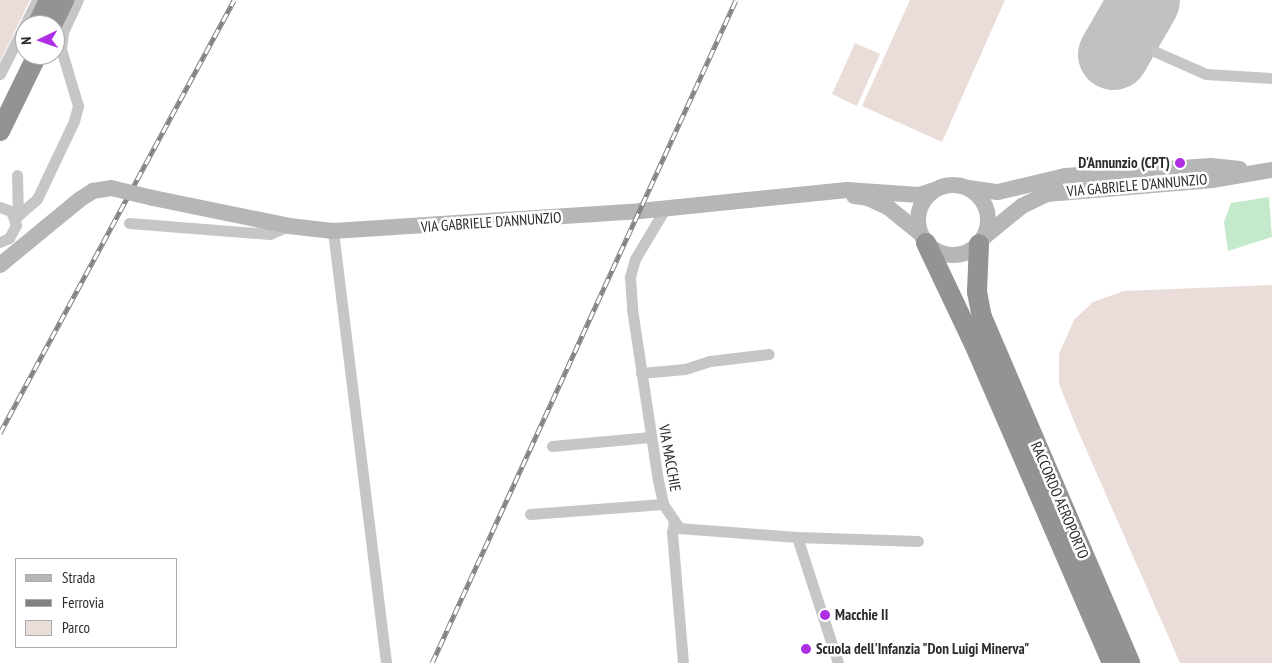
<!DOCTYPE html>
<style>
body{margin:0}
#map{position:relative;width:1272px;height:663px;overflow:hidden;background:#fff;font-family:"PT Sans Narrow",sans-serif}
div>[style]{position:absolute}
.green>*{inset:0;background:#eaddd9}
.water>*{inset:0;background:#c5eacb}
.runway>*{height:71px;margin:-35.5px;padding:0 35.5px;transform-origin:35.5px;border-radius:35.5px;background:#c0c0c0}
.street>*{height:11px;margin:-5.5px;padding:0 5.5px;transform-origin:5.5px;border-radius:5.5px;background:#c6c6c6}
.secondary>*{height:16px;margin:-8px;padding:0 8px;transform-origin:8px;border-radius:8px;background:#b6b6b6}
.secondary>.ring{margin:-8px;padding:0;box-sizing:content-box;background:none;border:16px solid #b6b6b6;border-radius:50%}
.highway>*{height:20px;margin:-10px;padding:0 10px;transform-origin:10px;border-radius:10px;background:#939393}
.rail>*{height:5px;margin-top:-2.5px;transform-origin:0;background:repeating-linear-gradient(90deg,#fff 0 9px,#818181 0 18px);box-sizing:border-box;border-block:1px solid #818181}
.secondary-bridge>*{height:16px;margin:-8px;padding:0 8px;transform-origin:8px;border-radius:8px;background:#b6b6b6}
.dots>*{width:14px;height:14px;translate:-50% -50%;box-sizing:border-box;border:2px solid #fff;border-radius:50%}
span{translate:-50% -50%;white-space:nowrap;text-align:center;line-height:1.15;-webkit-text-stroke:5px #fff;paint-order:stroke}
.poi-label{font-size:15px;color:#2c2c2c;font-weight:700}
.right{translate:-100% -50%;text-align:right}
.left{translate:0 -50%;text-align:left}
.street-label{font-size:15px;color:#2c2c2c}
.legend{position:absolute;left:15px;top:558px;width:162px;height:90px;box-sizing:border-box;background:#fff;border:1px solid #ababab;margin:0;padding:6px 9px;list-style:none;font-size:15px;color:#2c2c2c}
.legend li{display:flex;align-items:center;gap:10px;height:25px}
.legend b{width:25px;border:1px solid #ababab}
.north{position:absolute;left:15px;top:15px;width:50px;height:50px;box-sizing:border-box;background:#fff;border:1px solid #ababab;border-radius:50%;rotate:267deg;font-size:14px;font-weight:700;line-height:20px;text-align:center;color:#2c2c2c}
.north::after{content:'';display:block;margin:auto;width:18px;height:22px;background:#ad2ee3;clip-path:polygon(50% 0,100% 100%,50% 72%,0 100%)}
</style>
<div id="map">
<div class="green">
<div style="clip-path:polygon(0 0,30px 0,0 62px)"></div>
<div style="clip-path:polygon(910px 0,1005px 0,942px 142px,862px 106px)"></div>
<div style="clip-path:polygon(855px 43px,880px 54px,857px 106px,832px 94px)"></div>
<div style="clip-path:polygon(1272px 285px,1272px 663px,1180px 663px,1078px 431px,1059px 384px,1059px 354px,1074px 320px,1093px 302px,1124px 291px)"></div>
</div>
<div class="water">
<div style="clip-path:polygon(1269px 197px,1272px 237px,1228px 251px,1224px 222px,1231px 203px)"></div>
</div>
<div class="runway">
<div style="left:1113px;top:54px;width:62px;rotate:-60.1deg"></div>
</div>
<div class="street">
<div style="left:1156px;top:52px;width:55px;rotate:23.7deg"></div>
<div style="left:1206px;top:74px;width:66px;rotate:3.5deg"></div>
<div style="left:0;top:74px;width:83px;rotate:-63.4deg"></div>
<div style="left:17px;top:175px;width:41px;rotate:88.6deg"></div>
<div style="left:0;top:207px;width:12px;rotate:20deg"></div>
<div style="left:11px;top:211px;width:15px;rotate:70deg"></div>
<div style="left:16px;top:225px;width:15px;rotate:118deg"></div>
<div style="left:9px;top:238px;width:10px;rotate:156deg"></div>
<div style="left:666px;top:207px;width:61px;rotate:120.8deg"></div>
<div style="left:635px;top:259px;width:19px;rotate:106deg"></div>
<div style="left:630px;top:277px;width:32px;rotate:86deg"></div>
<div style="left:632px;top:309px;width:173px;rotate:81.4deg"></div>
<div style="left:658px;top:480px;width:25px;rotate:78deg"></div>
<div style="left:663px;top:504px;width:29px;rotate:56deg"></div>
<div style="left:679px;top:528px;width:118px;rotate:4.4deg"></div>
<div style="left:797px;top:537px;width:121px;rotate:1.9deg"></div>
<div style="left:15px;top:218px;width:29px;rotate:-41deg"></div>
<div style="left:37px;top:199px;width:86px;rotate:-64.6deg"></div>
<div style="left:74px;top:121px;width:16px;rotate:-75deg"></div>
<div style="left:78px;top:106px;width:59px;rotate:-106.6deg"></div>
<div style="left:61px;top:49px;width:17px;rotate:-83deg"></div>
<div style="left:63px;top:32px;width:35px;rotate:-65deg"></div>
<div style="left:129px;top:223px;width:141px;rotate:4.5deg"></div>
<div style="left:270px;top:234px;width:21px;rotate:-23deg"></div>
<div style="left:333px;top:231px;width:435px;rotate:83deg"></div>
<div style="left:641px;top:373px;width:44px;rotate:-5.2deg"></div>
<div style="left:685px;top:369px;width:26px;rotate:-18deg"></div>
<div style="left:710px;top:361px;width:59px;rotate:-6.8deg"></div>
<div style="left:552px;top:446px;width:99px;rotate:-5.2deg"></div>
<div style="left:530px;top:514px;width:133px;rotate:-4.3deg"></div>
<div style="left:674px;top:521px;width:11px;rotate:100deg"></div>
<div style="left:672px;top:532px;width:131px;rotate:85.2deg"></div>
<div style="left:797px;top:537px;width:133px;rotate:72deg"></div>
</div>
<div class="secondary">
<div class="ring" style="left:918px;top:185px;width:54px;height:54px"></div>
<div style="left:968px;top:188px;width:30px;rotate:8deg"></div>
<div style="left:998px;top:192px;width:69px;rotate:-13.4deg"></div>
<div style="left:1065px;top:176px;width:146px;rotate:-3.9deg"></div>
<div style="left:1211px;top:166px;width:29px;rotate:6deg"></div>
<div style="left:854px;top:196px;width:14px;rotate:8deg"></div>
<div style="left:868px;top:198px;width:23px;rotate:25deg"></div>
<div style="left:889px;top:208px;width:38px;rotate:39deg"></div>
<div style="left:153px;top:198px;width:139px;rotate:11.6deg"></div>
<div style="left:289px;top:226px;width:44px;rotate:6.5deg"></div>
<div style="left:333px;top:231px;width:308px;rotate:-3.7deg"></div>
<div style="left:640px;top:211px;width:208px;rotate:-5.8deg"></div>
<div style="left:847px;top:190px;width:72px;rotate:4deg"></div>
<div style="left:919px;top:195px;width:16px;rotate:-18deg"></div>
<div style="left:984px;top:237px;width:49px;rotate:-39.2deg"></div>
<div style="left:1022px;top:206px;width:28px;rotate:-26deg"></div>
<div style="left:1047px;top:194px;width:166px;rotate:-4.8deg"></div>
<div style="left:1212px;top:180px;width:61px;rotate:-9.5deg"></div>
<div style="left:0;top:265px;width:102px;rotate:-39.4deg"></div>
<div style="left:79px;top:200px;width:17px;rotate:-33deg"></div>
<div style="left:93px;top:191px;width:18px;rotate:-9deg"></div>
</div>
<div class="highway">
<div style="left:37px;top:25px;width:28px;rotate:-64deg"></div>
<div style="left:52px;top:25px;width:28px;rotate:-64deg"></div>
<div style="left:0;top:131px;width:85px;rotate:-64deg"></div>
<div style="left:926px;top:243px;width:112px;rotate:64.6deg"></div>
<div style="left:974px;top:344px;width:348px;rotate:66.6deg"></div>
<div style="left:979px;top:244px;width:48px;rotate:92.4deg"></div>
<div style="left:977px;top:292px;width:25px;rotate:79deg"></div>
<div style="left:982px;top:317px;width:376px;rotate:66.8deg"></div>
</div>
<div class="rail">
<div style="left:0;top:433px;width:492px;rotate:-61.6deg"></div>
<div style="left:432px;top:663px;width:729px;rotate:-65.37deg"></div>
</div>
<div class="secondary-bridge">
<div style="left:111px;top:188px;width:43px;rotate:13.4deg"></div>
</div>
<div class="dots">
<div style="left:1180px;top:163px;background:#ad2ee3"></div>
<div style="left:825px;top:615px;background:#ad2ee3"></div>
<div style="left:806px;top:649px;background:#ad2ee3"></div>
</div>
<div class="poi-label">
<span class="right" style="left:1170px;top:163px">D'Annunzio (CPT)</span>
<span class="left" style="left:835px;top:615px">Macchie II</span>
<span class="left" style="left:816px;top:649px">Scuola dell'Infanzia "Don Luigi Minerva"</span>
</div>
<div class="street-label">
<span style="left:1137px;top:185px;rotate:-5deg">VIA GABRIELE D'ANNUNZIO</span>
<span style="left:491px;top:222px;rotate:-4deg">VIA GABRIELE D'ANNUNZIO</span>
<span style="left:670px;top:458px;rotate:80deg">VIA MACCHIE</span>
<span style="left:1060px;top:500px;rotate:67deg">RACCORDO AEROPORTO</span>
</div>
<ul class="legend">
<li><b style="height:6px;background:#b6b6b6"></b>Strada</li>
<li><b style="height:6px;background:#818181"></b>Ferrovia</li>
<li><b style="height:14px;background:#eaddd9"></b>Parco</li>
</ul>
<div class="north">N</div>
</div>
